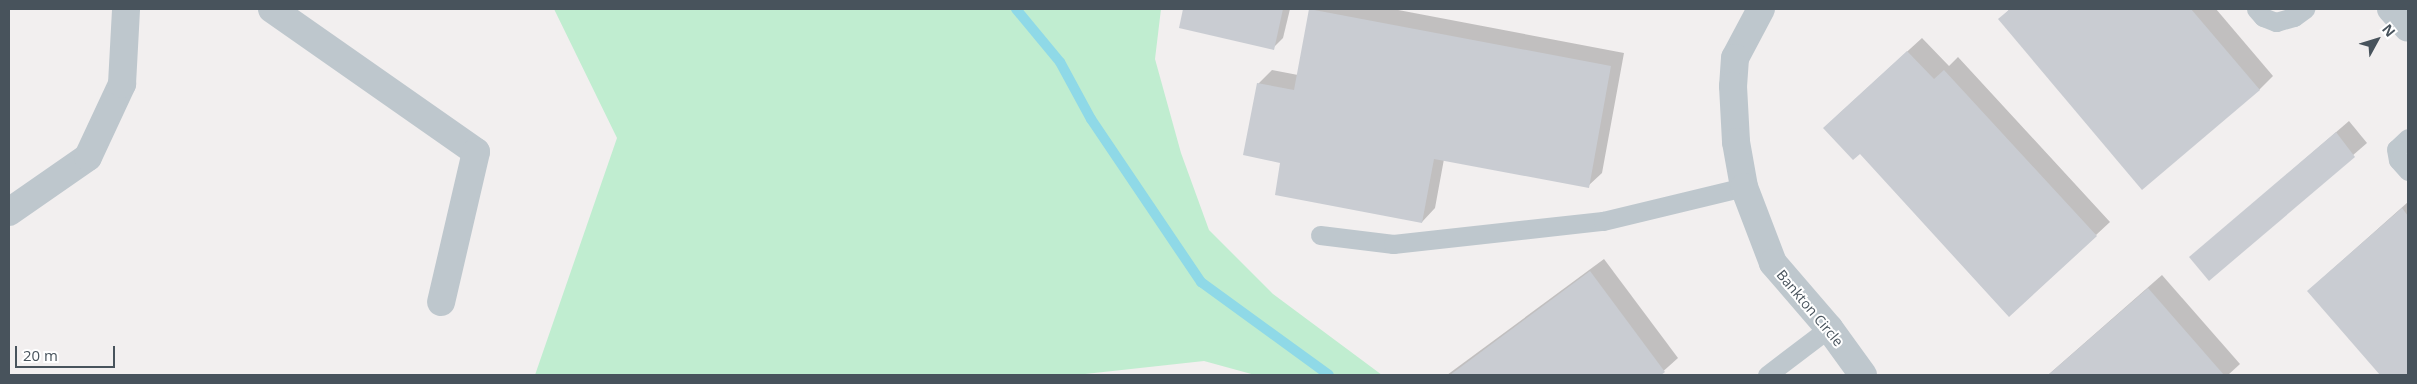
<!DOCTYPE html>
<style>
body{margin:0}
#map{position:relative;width:2417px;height:384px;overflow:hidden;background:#f2efef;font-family:"Open Sans",sans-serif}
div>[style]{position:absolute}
.green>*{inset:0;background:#c0edd0}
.shadow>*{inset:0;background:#0003}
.stream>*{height:10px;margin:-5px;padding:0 5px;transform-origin:5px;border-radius:5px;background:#8fd9e7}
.building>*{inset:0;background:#c9ccd2}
.service>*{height:19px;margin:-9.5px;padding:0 9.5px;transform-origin:9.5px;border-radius:9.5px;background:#bec7cd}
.minor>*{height:28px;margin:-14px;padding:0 14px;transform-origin:14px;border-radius:14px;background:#bec7cd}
span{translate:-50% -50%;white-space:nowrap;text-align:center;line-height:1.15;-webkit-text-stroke:4px #fff;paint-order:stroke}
.street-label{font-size:14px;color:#48535c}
.frame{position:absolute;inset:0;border:10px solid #48535c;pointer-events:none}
.north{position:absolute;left:2352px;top:15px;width:50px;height:50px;-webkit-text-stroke:4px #fff;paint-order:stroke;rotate:51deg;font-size:14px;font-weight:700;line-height:20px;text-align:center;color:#48535c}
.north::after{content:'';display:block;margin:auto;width:18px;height:22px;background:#48535c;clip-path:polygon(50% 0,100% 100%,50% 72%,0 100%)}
.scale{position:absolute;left:15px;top:346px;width:100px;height:22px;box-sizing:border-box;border:2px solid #48535c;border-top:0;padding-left:6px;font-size:15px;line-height:18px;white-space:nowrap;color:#48535c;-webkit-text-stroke:4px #fff;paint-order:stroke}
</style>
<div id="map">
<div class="green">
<div style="clip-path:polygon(554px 9px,1161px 9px,1155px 59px,1181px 153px,1209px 230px,1273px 294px,1382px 375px,1255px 375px,1204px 361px,1076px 375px,535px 375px,617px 138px)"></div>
</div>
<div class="shadow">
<div style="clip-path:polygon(1184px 9px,1290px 9px,1283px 38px,1273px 48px,1180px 27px)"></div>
<div style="clip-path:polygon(1311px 9px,1393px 9px,1624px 53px,1602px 173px,1588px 186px,1444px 159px,1435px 208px,1422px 222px,1282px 162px,1258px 84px,1272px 70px,1298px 75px)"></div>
<div style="clip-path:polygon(2010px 9px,2216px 9px,2273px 76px,2259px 90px,1999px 20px)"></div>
<div style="clip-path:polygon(1922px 38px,1949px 66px,1958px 57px,2110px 222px,2096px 235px,1839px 114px)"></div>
<div style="clip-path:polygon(2349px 121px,2367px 143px,2210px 279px,2191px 257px)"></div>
<div style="clip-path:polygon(2408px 202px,2408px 375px,2382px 375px,2308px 291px)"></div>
<div style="clip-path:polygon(1604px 259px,1678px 358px,1659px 375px,1447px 375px)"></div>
<div style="clip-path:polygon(2162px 275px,2240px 364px,2228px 375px,2048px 375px)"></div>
</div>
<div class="stream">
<div style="left:1016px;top:9px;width:69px;rotate:50.3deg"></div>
<div style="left:1060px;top:62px;width:65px;rotate:61.5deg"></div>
<div style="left:1091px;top:119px;width:197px;rotate:56deg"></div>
<div style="left:1201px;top:282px;width:158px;rotate:36deg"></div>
</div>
<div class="building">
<div style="clip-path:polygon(1183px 9px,1283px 9px,1274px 50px,1179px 28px)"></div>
<div style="clip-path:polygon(1309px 9px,1611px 66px,1589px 188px,1434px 159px,1422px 223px,1275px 195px,1280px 163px,1243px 155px,1257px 83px,1294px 90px)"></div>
<div style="clip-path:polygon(2010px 9px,2191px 9px,2260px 90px,2142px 190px,1998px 19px)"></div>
<div style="clip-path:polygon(1907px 51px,1934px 79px,1944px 70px,2097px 236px,2009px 317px,1860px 154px,1853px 160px,1823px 128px)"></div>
<div style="clip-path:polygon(2336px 132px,2355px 157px,2209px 281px,2189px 257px)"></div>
<div style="clip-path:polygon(2402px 208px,2408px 216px,2408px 375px,2380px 375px,2307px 291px)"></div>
<div style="clip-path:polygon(1590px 271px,1665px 372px,1661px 375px,1450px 375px)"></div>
<div style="clip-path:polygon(2148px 288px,2224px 375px,2048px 375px)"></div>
</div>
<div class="service">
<div style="left:2256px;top:9px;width:11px;rotate:49deg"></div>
<div style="left:2263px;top:17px;width:14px;rotate:21deg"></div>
<div style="left:2276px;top:22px;width:19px;rotate:-16deg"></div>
<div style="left:2294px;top:17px;width:14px;rotate:-36deg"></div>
<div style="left:2408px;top:138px;width:16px;rotate:137deg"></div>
<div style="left:2396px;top:149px;width:11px;rotate:80deg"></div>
<div style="left:2398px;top:160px;width:15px;rotate:48deg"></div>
<div style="left:1320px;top:235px;width:74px;rotate:7deg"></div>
<div style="left:1393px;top:244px;width:211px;rotate:-6.3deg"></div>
<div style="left:1603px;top:221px;width:145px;rotate:-13.6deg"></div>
<div style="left:1767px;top:375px;width:78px;rotate:-37.2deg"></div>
</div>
<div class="minor">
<div style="left:272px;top:9px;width:249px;rotate:35deg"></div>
<div style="left:476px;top:152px;width:154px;rotate:103.1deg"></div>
<div style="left:1761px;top:9px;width:55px;rotate:118deg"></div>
<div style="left:1735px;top:58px;width:28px;rotate:94deg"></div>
<div style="left:1733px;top:86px;width:56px;rotate:86.9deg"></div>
<div style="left:1736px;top:142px;width:46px;rotate:79.9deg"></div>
<div style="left:1744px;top:187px;width:81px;rotate:69.1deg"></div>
<div style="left:1773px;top:263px;width:86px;rotate:49.3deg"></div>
<div style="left:1829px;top:328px;width:58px;rotate:54.1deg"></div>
<div style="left:2391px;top:9px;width:25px;rotate:48deg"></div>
<div style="left:9px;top:212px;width:96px;rotate:-34.8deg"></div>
<div style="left:88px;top:157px;width:81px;rotate:-65deg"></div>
<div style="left:122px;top:84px;width:75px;rotate:-86.9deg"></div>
</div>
<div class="street-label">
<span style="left:1810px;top:308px;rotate:50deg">Bankton Circle</span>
</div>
<div class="frame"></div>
<div class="north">N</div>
<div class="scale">20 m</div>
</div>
